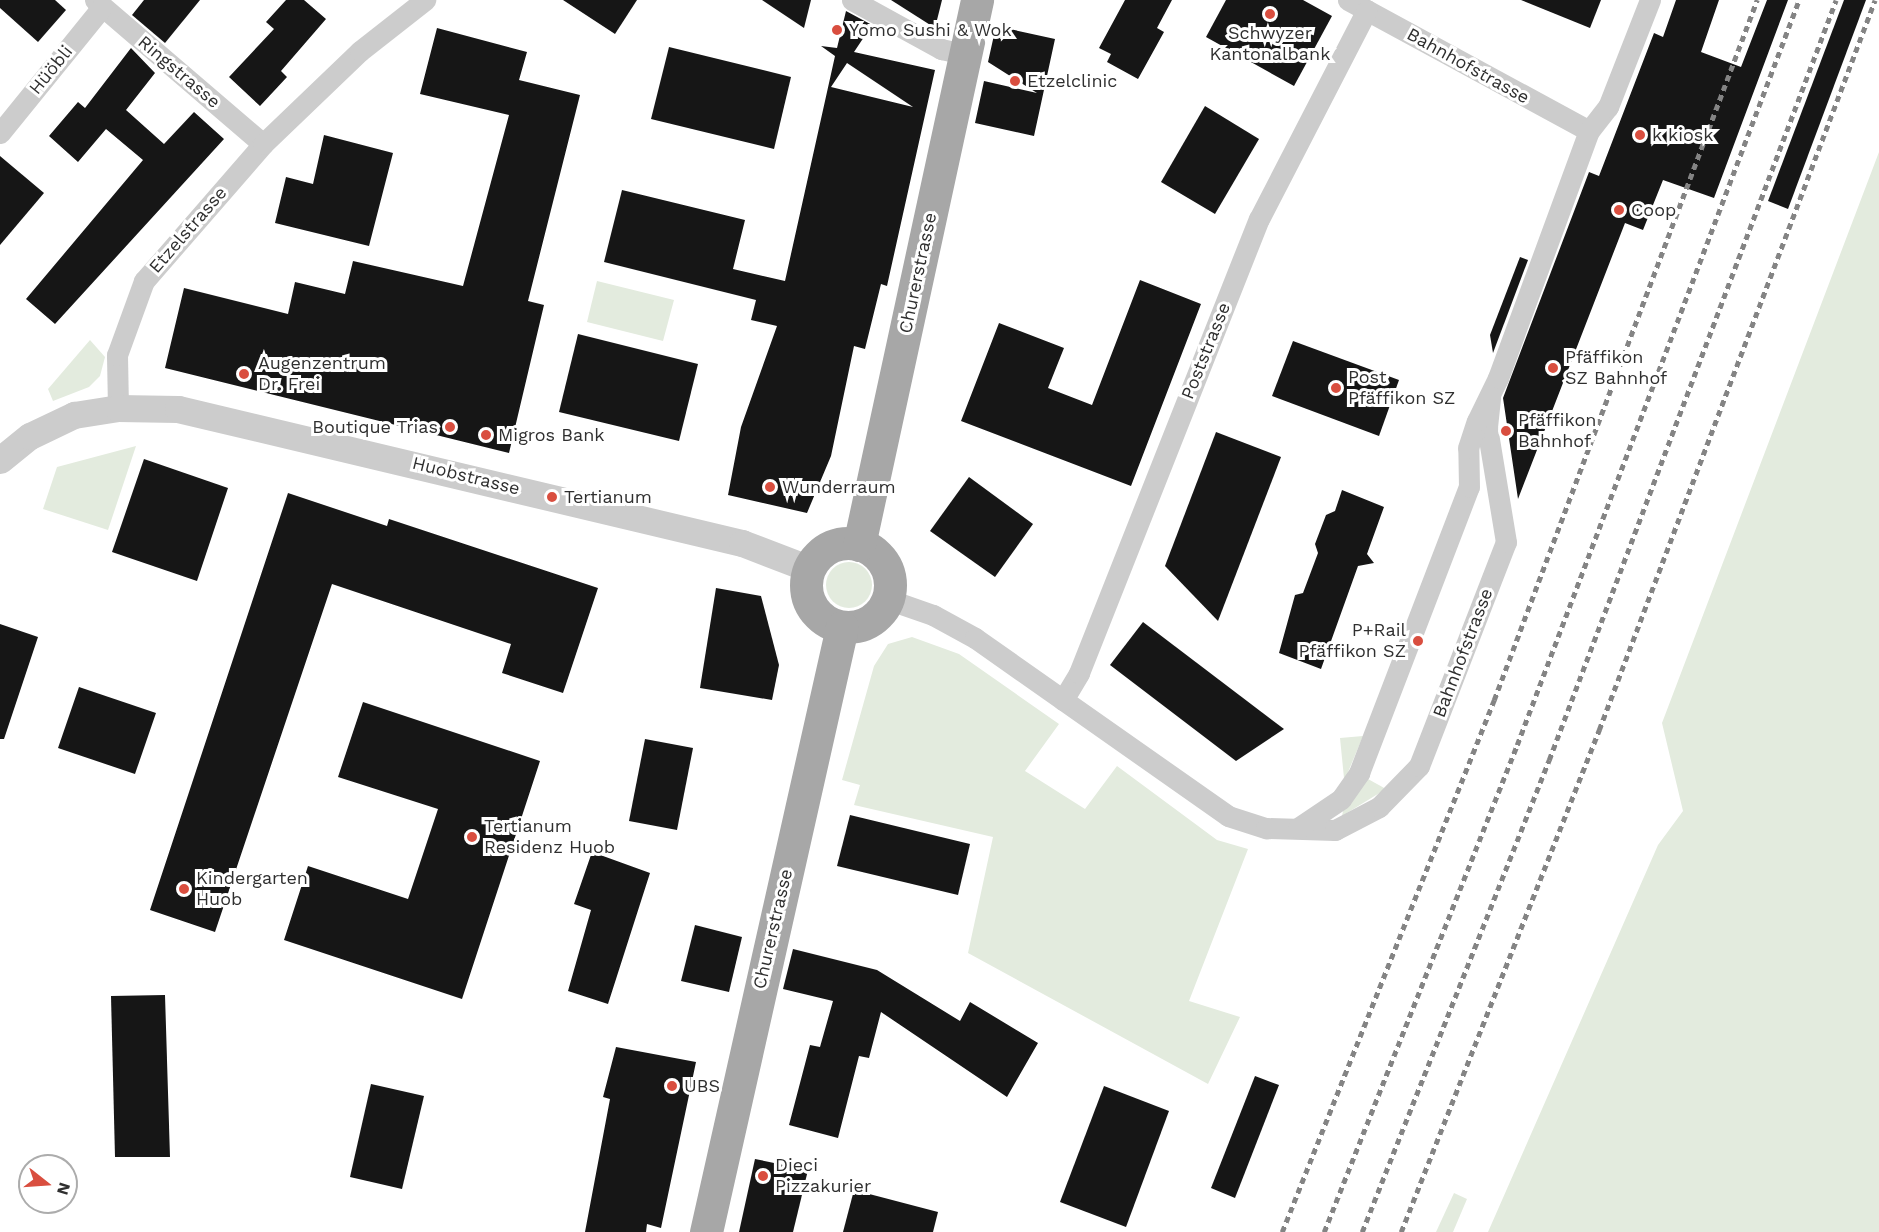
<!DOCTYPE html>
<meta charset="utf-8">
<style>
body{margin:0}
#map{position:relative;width:1879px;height:1232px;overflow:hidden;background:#fff;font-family:"Work Sans",sans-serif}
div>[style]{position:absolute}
.green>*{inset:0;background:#e3ebde}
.round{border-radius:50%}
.building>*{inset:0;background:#161616}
.minor>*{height:21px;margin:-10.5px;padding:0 10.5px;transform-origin:10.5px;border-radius:10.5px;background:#ccc}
.tertiary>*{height:27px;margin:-13.5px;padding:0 13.5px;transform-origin:13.5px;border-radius:13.5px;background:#ccc}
.primary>*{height:33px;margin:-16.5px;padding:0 16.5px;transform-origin:16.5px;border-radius:16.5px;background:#a7a7a7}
.primary>.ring{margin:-16.5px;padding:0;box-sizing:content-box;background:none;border:33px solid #a7a7a7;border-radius:50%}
.rail>*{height:4.5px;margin-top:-2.25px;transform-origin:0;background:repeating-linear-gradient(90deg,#848484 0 6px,transparent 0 10.5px)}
.dots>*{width:16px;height:16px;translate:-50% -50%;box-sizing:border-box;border:3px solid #fff;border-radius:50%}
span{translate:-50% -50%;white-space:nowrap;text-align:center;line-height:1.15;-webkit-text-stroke:6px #fff;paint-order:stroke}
.poi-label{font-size:18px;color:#2f2f2f}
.left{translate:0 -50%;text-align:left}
.right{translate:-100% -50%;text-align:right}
.street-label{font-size:18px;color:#2f2f2f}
.north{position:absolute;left:18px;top:1154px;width:60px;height:60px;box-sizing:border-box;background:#fff;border:2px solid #acacac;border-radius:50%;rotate:107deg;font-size:16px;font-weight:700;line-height:24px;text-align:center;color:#2f2f2f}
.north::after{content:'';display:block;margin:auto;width:21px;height:27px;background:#d94e3f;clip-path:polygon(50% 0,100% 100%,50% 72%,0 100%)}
</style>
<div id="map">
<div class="green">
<div style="clip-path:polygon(1879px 152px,1879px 1232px,1488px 1232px,1658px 845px,1683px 811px,1662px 723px)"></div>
<div style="clip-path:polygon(597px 281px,674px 300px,663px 341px,587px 322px)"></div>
<div style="clip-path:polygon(90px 340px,105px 357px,100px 376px,89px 387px,53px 401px,48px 389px)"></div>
<div style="clip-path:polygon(136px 446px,108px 530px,43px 509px,57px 467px)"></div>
<div class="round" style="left:826px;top:562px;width:46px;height:46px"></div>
<div style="clip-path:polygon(912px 637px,959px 654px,1059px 724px,1025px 771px,1085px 809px,1117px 766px,1217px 840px,1248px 849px,1189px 1001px,1240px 1017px,1208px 1084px,968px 953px,993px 837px,854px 805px,860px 785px,842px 780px,874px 666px,888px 644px)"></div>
<div style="clip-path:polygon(1363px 736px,1346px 777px,1344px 778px,1340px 738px)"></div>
<div style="clip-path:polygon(1368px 779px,1386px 789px,1342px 816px,1343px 811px)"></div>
<div style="clip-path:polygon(1454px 1193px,1467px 1199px,1453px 1232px,1436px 1232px)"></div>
</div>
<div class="building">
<div style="clip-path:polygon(0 0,55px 0,66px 10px,38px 42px,0 8px)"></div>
<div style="clip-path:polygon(144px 0,200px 0,165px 43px,132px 15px)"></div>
<div style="clip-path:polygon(286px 0,304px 0,326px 19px,281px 71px,287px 77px,260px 106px,229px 77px,274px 29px,266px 22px)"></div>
<div style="clip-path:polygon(563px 0,637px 0,615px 34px)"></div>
<div style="clip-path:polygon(762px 0,811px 0,804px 28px)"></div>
<div style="clip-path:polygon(891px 0,942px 0,935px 28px)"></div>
<div style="clip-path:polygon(1125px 0,1172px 0,1157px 28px,1164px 32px,1138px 79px,1107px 62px,1111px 54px,1099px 48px)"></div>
<div style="clip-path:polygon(1226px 0,1303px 0,1332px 16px,1294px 86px,1206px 37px)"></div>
<div style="clip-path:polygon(1521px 0,1601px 0,1590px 28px)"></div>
<div style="clip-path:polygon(1676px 0,1719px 0,1701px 52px,1741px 67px,1767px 0,1788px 0,1714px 198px,1663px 180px,1643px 230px,1625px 223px,1518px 499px,1503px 398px,1589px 172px,1599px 176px,1654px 33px,1663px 37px)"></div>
<div style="clip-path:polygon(1844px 0,1866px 0,1788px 209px,1768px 201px)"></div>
<div style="clip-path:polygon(evenodd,846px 11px,872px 25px,854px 52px,935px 70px,887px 286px,881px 284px,865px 349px,854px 346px,831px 456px,807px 513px,728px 495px,741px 427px,777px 326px,751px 320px,756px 300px,604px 262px,622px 190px,745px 220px,733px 269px,785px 281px,835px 56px,821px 46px,837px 48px,846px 11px,847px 63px,913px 107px,831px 87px,847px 63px)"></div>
<div style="clip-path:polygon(996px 26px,1055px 39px,1034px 136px,975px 123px,984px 81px,1037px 93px,988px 62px)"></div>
<div style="clip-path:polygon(437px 28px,527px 52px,519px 80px,580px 95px,528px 301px,544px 305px,509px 453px,165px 368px,184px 288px,288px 314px,295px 282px,345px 294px,353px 261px,463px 286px,509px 115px,420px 94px)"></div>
<div style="clip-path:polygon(669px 47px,791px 77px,774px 149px,651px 119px)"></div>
<div style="clip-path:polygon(131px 48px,155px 73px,126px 110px,164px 144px,194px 112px,224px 139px,55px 324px,26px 299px,143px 160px,106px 129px,78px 162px,49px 136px,78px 102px,85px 108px)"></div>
<div style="clip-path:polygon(1205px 106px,1259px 139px,1215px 214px,1161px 182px)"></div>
<div style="clip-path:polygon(324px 135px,393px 153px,369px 246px,275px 223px,286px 177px,313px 184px)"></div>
<div style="clip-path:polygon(0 156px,44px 193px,0 245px)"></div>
<div style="clip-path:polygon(1520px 257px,1528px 260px,1493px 353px,1490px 335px)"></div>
<div style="clip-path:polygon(1140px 280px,1201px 304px,1131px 486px,961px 421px,999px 323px,1064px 348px,1048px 388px,1092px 405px)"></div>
<div style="clip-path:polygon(578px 334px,698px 364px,679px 441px,559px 412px)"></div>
<div style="clip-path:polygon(1293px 341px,1399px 380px,1379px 436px,1272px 396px)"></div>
<div style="clip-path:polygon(1216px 432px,1281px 457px,1218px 621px,1165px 566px)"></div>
<div style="clip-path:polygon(144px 459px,228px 488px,197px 581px,112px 552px)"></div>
<div style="clip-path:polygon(969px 477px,1033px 524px,995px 577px,930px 531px)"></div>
<div style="clip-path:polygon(1342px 490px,1384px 507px,1367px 554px,1374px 563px,1358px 566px,1321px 669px,1279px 653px,1295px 595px,1303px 593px,1318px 553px,1315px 544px,1326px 515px,1335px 511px)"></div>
<div style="clip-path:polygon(288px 493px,387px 526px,389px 519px,598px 588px,563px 693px,502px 673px,511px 644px,332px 584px,215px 932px,150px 910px)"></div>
<div style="clip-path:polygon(716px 588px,761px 596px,779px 665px,772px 700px,700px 688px)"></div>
<div style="clip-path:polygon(1143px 622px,1284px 729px,1236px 761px,1110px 665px)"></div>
<div style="clip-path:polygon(0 624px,38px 637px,4px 739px,0 739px)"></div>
<div style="clip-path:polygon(79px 687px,156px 713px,135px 774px,58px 748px)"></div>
<div style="clip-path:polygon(363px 702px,540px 761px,462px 999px,284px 940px,308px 866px,408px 899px,438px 809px,338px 777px)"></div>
<div style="clip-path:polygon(645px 739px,693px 748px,677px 830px,629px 821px)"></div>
<div style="clip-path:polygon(850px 815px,970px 844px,958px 895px,837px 866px)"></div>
<div style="clip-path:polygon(592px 852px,650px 873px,608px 1004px,568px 991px,591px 910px,574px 904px)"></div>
<div style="clip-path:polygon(695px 925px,742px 937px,729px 992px,681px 981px)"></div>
<div style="clip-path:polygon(793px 949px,877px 970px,960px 1021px,970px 1002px,1038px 1043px,1007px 1097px,881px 1012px,869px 1058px,859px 1056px,838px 1138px,789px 1125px,810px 1045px,820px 1047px,833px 1001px,783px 989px)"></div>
<div style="clip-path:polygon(165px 995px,170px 1157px,115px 1157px,111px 996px)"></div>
<div style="clip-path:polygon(616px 1047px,696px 1062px,661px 1228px,647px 1224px,646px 1232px,585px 1232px,610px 1099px,603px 1097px)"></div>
<div style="clip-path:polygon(1255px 1076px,1279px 1085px,1235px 1198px,1211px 1188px)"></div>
<div style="clip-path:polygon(371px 1084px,424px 1096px,402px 1189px,350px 1177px)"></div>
<div style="clip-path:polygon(1104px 1086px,1169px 1111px,1126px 1227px,1060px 1202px)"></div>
<div style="clip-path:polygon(755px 1159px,808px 1170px,793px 1232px,739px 1232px)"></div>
<div style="clip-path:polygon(854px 1190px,938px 1212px,933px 1232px,843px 1232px)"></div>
</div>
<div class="minor">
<div style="left:95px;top:0;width:221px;rotate:40.6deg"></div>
<div style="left:852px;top:0;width:102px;rotate:28.8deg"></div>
<div style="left:941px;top:49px;width:25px;rotate:12deg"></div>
<div style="left:1348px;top:0;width:274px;rotate:28.5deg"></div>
<div style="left:0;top:133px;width:162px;rotate:-51deg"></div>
<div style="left:118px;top:408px;width:53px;rotate:-91.1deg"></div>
<div style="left:117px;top:355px;width:79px;rotate:-70deg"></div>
<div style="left:144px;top:281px;width:181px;rotate:-49deg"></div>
<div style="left:263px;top:144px;width:134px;rotate:-43.8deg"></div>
<div style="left:360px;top:51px;width:83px;rotate:-38.1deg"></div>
<div style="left:887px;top:599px;width:49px;rotate:19.2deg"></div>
<div style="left:933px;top:615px;width:48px;rotate:28.7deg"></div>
<div style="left:975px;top:638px;width:309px;rotate:35.1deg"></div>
<div style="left:1228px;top:816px;width:40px;rotate:18deg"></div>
<div style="left:1266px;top:828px;width:69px;rotate:1.7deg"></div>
<div style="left:1335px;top:830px;width:50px;rotate:-27.6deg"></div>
<div style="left:1379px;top:807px;width:57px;rotate:-45.7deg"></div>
<div style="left:1419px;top:766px;width:240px;rotate:-68.8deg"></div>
<div style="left:1506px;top:542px;width:117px;rotate:-99.4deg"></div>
<div style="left:1487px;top:427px;width:30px;rotate:-84deg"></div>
<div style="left:1063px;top:700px;width:31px;rotate:-59deg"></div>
<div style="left:1079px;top:673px;width:488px;rotate:-68.4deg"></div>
<div style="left:1259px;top:219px;width:235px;rotate:-62.7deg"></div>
<div style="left:1298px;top:828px;width:52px;rotate:-34deg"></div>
<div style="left:1341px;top:799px;width:32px;rotate:-55deg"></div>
<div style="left:1359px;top:773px;width:306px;rotate:-69deg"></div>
<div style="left:1469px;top:487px;width:39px;rotate:-91deg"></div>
<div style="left:1468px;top:448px;width:28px;rotate:-72deg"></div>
<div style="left:1477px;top:421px;width:48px;rotate:-64deg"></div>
<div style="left:1498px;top:378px;width:263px;rotate:-69.8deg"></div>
<div style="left:1589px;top:131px;width:31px;rotate:-52deg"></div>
<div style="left:1608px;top:107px;width:115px;rotate:-68.6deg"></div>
</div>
<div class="tertiary">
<div style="left:0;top:460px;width:38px;rotate:-39deg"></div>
<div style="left:30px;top:436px;width:49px;rotate:-25.5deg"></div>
<div style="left:74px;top:415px;width:45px;rotate:-9deg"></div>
<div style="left:118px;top:408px;width:60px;rotate:1deg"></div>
<div style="left:178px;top:409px;width:580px;rotate:13.37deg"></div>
<div style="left:742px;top:543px;width:73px;rotate:20.9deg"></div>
</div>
<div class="primary">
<div class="ring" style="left:806px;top:543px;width:51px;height:51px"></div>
<div style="left:859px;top:545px;width:558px;rotate:-77.78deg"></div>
<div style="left:706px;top:1232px;width:620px;rotate:-77.33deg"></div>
</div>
<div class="rail">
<div style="left:1282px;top:1232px;width:573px;rotate:-68.27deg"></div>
<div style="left:1494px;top:700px;width:748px;rotate:-69.41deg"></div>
<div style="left:1324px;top:1232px;width:524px;rotate:-68.38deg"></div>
<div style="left:1517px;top:745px;width:797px;rotate:-69.27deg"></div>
<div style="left:1362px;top:1232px;width:508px;rotate:-68.39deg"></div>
<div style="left:1549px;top:760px;width:812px;rotate:-69.31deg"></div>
<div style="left:1401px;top:1232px;width:540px;rotate:-68.47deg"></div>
<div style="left:1599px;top:730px;width:780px;rotate:-69.29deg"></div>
</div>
<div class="dots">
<div style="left:1270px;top:14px;background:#d94e3f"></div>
<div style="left:837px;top:30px;background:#d94e3f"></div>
<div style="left:1015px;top:81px;background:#d94e3f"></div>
<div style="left:1640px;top:135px;background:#d94e3f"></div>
<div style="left:1619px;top:210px;background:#d94e3f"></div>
<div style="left:1553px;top:368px;background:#d94e3f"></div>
<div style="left:244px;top:374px;background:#d94e3f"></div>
<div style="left:1336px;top:388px;background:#d94e3f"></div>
<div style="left:450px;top:427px;background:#d94e3f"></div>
<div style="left:1506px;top:431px;background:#d94e3f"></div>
<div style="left:486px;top:435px;background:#d94e3f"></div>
<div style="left:770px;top:487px;background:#d94e3f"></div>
<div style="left:552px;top:497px;background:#d94e3f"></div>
<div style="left:1418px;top:641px;background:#d94e3f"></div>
<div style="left:472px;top:837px;background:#d94e3f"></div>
<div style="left:184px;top:889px;background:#d94e3f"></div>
<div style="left:672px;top:1086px;background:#d94e3f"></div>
<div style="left:763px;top:1176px;background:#d94e3f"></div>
</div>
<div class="poi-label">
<span class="left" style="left:849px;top:30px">Yomo Sushi &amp; Wok</span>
<span style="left:1270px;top:44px">Schwyzer<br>Kantonalbank</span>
<span class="left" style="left:1027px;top:81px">Etzelclinic</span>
<span class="left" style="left:1652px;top:135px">k kiosk</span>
<span class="left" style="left:1631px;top:210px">Coop</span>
<span class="left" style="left:1565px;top:368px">Pfäffikon<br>SZ Bahnhof</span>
<span class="left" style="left:258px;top:374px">Augenzentrum<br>Dr. Frei</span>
<span class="left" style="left:1348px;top:388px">Post<br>Pfäffikon SZ</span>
<span class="left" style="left:1518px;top:431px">Pfäffikon<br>Bahnhof</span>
<span class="right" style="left:438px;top:427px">Boutique Trias</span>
<span class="left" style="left:498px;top:435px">Migros Bank</span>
<span class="left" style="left:782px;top:487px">Wunderraum</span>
<span class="left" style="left:564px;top:497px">Tertianum</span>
<span class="right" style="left:1406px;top:641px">P+Rail<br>Pfäffikon SZ</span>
<span class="left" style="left:484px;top:837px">Tertianum<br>Residenz Huob</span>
<span class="left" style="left:196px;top:889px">Kindergarten<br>Huob</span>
<span class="left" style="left:684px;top:1086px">UBS</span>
<span class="left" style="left:775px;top:1176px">Dieci<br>Pizzakurier</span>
</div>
<div class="street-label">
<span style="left:1468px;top:66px;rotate:29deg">Bahnhofstrasse</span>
<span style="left:51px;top:70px;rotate:-51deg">Hüöbli</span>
<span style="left:179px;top:72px;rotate:40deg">Ringstrasse</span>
<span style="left:188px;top:230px;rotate:-49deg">Etzelstrasse</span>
<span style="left:918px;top:273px;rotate:-78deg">Churerstrasse</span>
<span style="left:1206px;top:351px;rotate:-68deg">Poststrasse</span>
<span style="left:466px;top:476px;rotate:14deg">Huobstrasse</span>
<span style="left:1463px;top:653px;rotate:-69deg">Bahnhofstrasse</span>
<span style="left:773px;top:929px;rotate:-77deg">Churerstrasse</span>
</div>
<div class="north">N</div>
</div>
